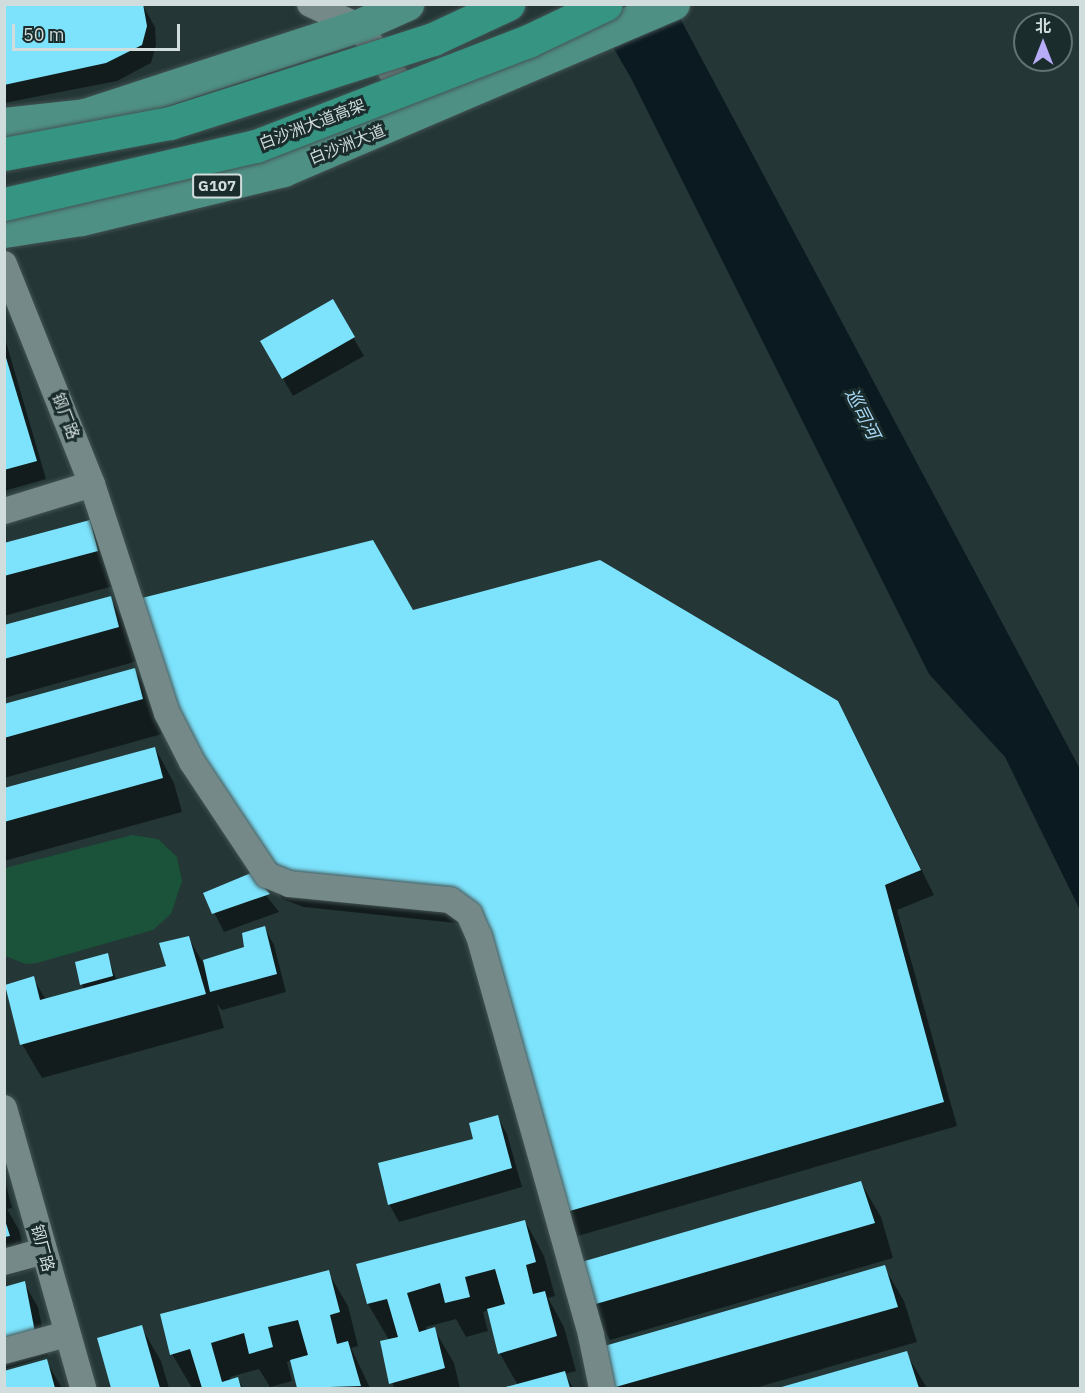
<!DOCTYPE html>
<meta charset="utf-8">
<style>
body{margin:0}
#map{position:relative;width:1085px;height:1393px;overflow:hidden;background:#243636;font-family:"IBM Plex Sans","Noto Sans SC",sans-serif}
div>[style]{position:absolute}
.green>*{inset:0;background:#1a5339}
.water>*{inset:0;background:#0b1921}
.shadow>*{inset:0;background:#0007}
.building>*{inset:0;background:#7de3fc}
.roads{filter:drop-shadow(0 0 2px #435353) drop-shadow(0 0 2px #435353)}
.minor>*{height:26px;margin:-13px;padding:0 13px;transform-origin:13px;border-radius:13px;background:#758989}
.major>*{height:33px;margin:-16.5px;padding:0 16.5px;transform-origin:16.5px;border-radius:16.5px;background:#4f9085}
.bridges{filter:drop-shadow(0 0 2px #435353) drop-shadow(0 0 2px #435353)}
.highway-bridge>*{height:33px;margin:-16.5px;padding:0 16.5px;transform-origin:16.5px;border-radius:16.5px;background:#359482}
span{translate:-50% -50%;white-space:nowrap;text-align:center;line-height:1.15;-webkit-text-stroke:6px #1a2c2c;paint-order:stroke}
.shield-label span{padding:2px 4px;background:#1a2c2c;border:2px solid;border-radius:4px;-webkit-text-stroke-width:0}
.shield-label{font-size:15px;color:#d1dcdc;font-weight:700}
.street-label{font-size:16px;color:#d1dcdc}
.water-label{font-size:18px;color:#aad9f5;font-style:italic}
.frame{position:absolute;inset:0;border:6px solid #d1dcdc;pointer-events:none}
.north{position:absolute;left:1013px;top:12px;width:60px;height:60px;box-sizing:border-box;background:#1a2c2c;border:2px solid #637272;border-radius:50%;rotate:0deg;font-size:16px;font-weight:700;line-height:24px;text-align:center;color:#d1dcdc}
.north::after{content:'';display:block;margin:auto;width:21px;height:27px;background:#b6acf8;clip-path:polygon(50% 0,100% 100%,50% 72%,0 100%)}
.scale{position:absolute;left:12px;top:24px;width:168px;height:27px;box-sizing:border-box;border:3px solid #d1dcdc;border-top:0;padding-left:8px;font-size:18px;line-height:21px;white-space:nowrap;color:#d1dcdc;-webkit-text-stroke:4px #1a2c2c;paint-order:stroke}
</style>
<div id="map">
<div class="green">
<div style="clip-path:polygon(132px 835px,158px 839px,177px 857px,182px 881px,171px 914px,153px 930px,37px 963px,26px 964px,5px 956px,5px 868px)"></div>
</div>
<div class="water">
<div style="clip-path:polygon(589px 5px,673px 5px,1080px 769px,1080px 910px,1005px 757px,929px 674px,632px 80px)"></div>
</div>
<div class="shadow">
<div style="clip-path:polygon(4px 4px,142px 4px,155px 27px,156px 45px,151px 63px,117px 81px,4px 103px)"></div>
<div style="clip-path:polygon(332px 301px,364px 356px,293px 396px,262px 342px)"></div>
<div style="clip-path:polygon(4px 335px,46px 479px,4px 491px)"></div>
<div style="clip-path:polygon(89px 521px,109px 556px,117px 585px,4px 616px,4px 544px)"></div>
<div style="clip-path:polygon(110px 598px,130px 632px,138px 661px,4px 698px,4px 626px)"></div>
<div style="clip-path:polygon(412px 612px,851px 727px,934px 895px,897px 910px,957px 1126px,571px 1238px,465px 924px,304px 907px,282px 899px,208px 786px)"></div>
<div style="clip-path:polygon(135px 670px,154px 704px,162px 734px,4px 778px,4px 706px)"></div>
<div style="clip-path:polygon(155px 748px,174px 783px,182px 812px,4px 861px,4px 789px)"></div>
<div style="clip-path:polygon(250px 875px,279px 912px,224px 932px,205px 894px)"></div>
<div style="clip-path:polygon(264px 927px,274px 945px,286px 992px,222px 1010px,217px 1004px,224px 1028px,42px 1078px,22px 1044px,33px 978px,46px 1000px,84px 990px,82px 984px,107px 955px,117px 981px,168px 967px,188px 937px,206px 968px,245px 948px)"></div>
<div style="clip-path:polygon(497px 1116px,507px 1134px,522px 1187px,399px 1222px,389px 1204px,474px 1140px)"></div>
<div style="clip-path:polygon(4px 1177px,12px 1208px,7px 1209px,19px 1230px,29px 1270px,4px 1277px)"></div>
<div style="clip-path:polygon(861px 1183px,881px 1217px,893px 1258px,610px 1340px,590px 1306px)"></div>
<div style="clip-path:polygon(525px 1221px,544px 1256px,555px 1296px,548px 1298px,564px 1327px,576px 1371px,565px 1374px,573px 1388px,505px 1388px,518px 1385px,500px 1354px,489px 1310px,483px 1312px,488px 1331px,466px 1337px,456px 1319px,426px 1327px,427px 1331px,434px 1329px,454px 1363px,460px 1388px,394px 1388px,382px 1342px,389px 1340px,368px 1304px,358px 1265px)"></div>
<div style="clip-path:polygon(884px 1267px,904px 1301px,917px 1342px,755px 1388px,613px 1388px,603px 1348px)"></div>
<div style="clip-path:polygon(328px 1272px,348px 1306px,358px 1346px,351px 1348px,370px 1388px,299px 1388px,292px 1360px,287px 1362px,292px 1381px,270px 1387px,259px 1369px,230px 1377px,231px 1381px,238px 1379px,243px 1388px,192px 1388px,172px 1354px)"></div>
<div style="clip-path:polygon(24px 1283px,38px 1307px,48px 1356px,4px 1369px,4px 1288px)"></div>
<div style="clip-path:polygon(141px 1327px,161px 1361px,169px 1388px,112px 1388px,99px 1339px)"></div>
<div style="clip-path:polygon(906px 1353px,927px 1388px,781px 1388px)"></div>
<div style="clip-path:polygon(46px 1361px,62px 1388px,4px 1388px,4px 1372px)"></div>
</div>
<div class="building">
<div style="clip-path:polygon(4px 4px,143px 4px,147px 26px,142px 45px,106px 63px,4px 85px)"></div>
<div style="clip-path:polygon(333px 299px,355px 337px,282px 379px,260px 341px)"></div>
<div style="clip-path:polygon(4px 351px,37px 461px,4px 470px)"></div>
<div style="clip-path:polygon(90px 520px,98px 551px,4px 576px,4px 543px)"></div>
<div style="clip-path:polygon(373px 540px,413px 610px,600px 560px,838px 701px,921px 870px,885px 885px,944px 1102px,556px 1215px,469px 914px,289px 884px,192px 762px,130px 601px)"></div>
<div style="clip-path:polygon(111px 596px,119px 627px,4px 659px,4px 625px)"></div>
<div style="clip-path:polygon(135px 668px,143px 699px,4px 738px,4px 704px)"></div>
<div style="clip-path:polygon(155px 747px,163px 778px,4px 822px,4px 788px)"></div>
<div style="clip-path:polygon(251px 873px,270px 894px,212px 914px,203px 893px)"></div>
<div style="clip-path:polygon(265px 926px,277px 974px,210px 992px,203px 960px,244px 947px,242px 933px)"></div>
<div style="clip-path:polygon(189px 936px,206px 994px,20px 1045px,5px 985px,34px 976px,40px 1000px,166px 966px,159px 943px)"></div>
<div style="clip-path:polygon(108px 953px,113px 976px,80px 985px,75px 962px)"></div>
<div style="clip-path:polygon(498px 1115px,512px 1168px,388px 1205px,378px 1163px,473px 1139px,469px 1123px)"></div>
<div style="clip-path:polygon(861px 1181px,875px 1223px,589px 1306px,578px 1263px)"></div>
<div style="clip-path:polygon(4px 1217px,10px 1236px,4px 1237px)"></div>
<div style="clip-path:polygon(525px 1220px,536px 1262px,526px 1265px,533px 1294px,545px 1291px,557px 1336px,498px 1354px,487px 1309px,505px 1304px,495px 1269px,465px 1277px,470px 1297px,445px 1303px,440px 1283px,407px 1293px,419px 1332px,435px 1327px,445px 1368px,389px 1384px,380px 1341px,398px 1337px,387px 1299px,367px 1304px,356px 1264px)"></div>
<div style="clip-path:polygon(885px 1265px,898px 1307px,612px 1388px,601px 1347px)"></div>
<div style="clip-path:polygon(329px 1270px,340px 1312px,330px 1315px,337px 1344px,348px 1341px,361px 1386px,297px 1388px,290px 1360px,308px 1355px,298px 1320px,268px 1327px,273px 1347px,249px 1354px,244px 1333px,211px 1343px,222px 1382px,238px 1377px,241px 1388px,202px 1388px,190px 1349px,170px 1355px,160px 1314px)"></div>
<div style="clip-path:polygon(25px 1281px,35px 1332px,4px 1341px,4px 1287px)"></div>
<div style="clip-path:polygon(142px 1325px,160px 1388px,111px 1388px,97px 1338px)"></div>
<div style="clip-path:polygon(907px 1351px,919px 1388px,778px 1388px)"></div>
<div style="clip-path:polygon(47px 1359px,55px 1388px,4px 1388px,4px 1371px)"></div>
<div style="clip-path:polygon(565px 1371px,570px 1388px,502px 1388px)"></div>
</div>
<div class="roads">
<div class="minor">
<div style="left:310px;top:4px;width:53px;rotate:24.6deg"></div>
<div style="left:358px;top:26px;width:93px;rotate:53.7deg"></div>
<div style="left:4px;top:264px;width:237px;rotate:68.2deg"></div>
<div style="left:92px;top:484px;width:92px;rotate:162.9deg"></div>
<div style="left:92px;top:484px;width:241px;rotate:71.9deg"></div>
<div style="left:167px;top:713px;width:55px;rotate:63deg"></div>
<div style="left:192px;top:762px;width:136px;rotate:56.4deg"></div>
<div style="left:267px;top:875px;width:24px;rotate:22deg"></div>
<div style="left:289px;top:884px;width:162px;rotate:5.7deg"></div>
<div style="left:450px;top:900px;width:24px;rotate:36deg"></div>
<div style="left:469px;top:914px;width:24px;rotate:66deg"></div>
<div style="left:479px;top:936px;width:414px;rotate:74.3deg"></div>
<div style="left:591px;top:1335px;width:54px;rotate:78.3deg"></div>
<div style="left:4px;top:1108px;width:291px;rotate:74.2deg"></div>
<div style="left:4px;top:1262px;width:41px;rotate:-15.4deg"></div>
<div style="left:4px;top:1351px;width:65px;rotate:-15.1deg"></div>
</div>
<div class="major">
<div style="left:4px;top:124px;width:81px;rotate:-6.3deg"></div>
<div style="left:85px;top:115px;width:287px;rotate:-18.1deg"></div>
<div style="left:358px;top:26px;width:54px;rotate:-24.2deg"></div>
<div style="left:4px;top:231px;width:78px;rotate:-8.9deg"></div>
<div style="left:81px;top:219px;width:208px;rotate:-13.6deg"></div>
<div style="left:283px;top:170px;width:424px;rotate:-23.1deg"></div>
</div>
</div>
<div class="bridges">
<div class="highway-bridge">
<div style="left:4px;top:154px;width:169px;rotate:-10.6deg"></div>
<div style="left:170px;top:123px;width:276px;rotate:-17.7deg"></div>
<div style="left:433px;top:39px;width:83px;rotate:-25deg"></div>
<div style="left:4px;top:204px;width:259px;rotate:-13deg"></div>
<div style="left:256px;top:146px;width:292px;rotate:-21.1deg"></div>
<div style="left:528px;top:41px;width:86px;rotate:-25.4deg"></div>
</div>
</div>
<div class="shield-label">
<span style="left:217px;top:186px">G107</span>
</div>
<div class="street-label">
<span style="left:312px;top:124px;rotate:-21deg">白沙洲大道高架</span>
<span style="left:347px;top:144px;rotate:-22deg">白沙洲大道</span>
<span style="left:66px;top:416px;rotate:69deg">钢厂路</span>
<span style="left:43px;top:1248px;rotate:75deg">钢厂路</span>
</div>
<div class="water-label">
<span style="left:862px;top:414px;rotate:63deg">巡司河</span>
</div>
<div class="frame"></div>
<div class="north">北</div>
<div class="scale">50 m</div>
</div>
